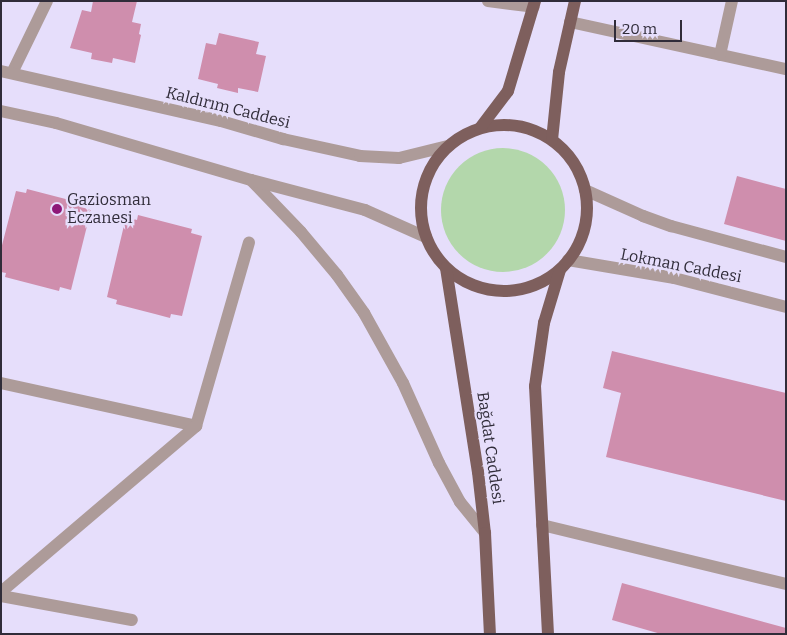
<!DOCTYPE html>
<meta charset="utf-8">
<style>
body{margin:0}
#map{position:relative;width:787px;height:635px;overflow:hidden;background:#e6defb;font-family:Bitter,serif}
div>[style]{position:absolute}
.green>*{inset:0;background:#b3d7ab}
.round{border-radius:50%}
.building>*{inset:0;background:#cf8ead}
.minor>*{height:12px;margin:-6px;padding:0 6px;transform-origin:6px;border-radius:6px;background:#ad9b99}
.tertiary>*{height:12px;margin:-6px;padding:0 6px;transform-origin:6px;border-radius:6px;background:#ad9b99}
.primary>*{height:12px;margin:-6px;padding:0 6px;transform-origin:6px;border-radius:6px;background:#7e5f5d}
.primary>.ring{margin:-6px;padding:0;box-sizing:content-box;background:none;border:12px solid #7e5f5d;border-radius:50%}
.dots>*{width:14px;height:14px;translate:-50% -50%;box-sizing:border-box;border:2px solid #e6defb;border-radius:50%}
span{translate:-50% -50%;white-space:nowrap;text-align:center;line-height:1.15;-webkit-text-stroke:4.5px #e6defb;paint-order:stroke}
.street-label{font-size:16px;color:#302c39}
.poi-label{font-size:16px;color:#302c39}
.left{translate:0 -50%;text-align:left}
.frame{position:absolute;inset:0;border:2px solid #302c39;pointer-events:none}
.scale{position:absolute;left:614px;top:20px;width:68px;height:22px;box-sizing:border-box;border:2px solid #302c39;border-top:0;padding-left:6px;font-size:15px;line-height:18px;white-space:nowrap;color:#302c39;-webkit-text-stroke:4px #e6defb;paint-order:stroke}
</style>
<div id="map">
<div class="green">
<div class="round" style="left:441px;top:148px;width:124px;height:124px"></div>
</div>
<div class="building">
<div style="clip-path:polygon(93px 1px,137px 1px,132px 22px,141px 24px,139px 34px,141px 35px,135px 63px,113px 58px,112px 63px,91px 59px,92px 53px,70px 48px,82px 10px,91px 12px)"></div>
<div style="clip-path:polygon(219px 33px,259px 42px,256px 54px,266px 56px,258px 92px,238px 88px,238px 93px,217px 88px,218px 84px,198px 79px,206px 43px,216px 45px)"></div>
<div style="clip-path:polygon(737px 176px,786px 189px,786px 241px,724px 224px)"></div>
<div style="clip-path:polygon(27px 189px,81px 203px,81px 207px,91px 210px,71px 290px,60px 287px,59px 291px,5px 277px,6px 273px,1px 272px,1px 249px,16px 191px,26px 193px)"></div>
<div style="clip-path:polygon(138px 215px,192px 229px,191px 233px,202px 236px,182px 316px,171px 314px,170px 318px,155px 314px,116px 304px,117px 300px,107px 297px,126px 217px,137px 220px)"></div>
<div style="clip-path:polygon(612px 351px,786px 393px,786px 501px,606px 457px,621px 393px,603px 388px)"></div>
<div style="clip-path:polygon(622px 583px,786px 628px,786px 634px,661px 634px,612px 620px)"></div>
</div>
<div class="minor">
<div style="left:488px;top:1px;width:46px;rotate:7.4deg"></div>
<div style="left:570px;top:22px;width:221px;rotate:12.3deg"></div>
<div style="left:720px;top:55px;width:55px;rotate:-77.5deg"></div>
<div style="left:12px;top:73px;width:80px;rotate:-64.1deg"></div>
<div style="left:251px;top:180px;width:72px;rotate:46.1deg"></div>
<div style="left:301px;top:232px;width:56px;rotate:50.1deg"></div>
<div style="left:337px;top:275px;width:47px;rotate:54.6deg"></div>
<div style="left:364px;top:313px;width:80px;rotate:60.9deg"></div>
<div style="left:403px;top:383px;width:88px;rotate:65.8deg"></div>
<div style="left:439px;top:463px;width:44px;rotate:61.7deg"></div>
<div style="left:460px;top:502px;width:40px;rotate:51deg"></div>
<div style="left:1px;top:383px;width:200px;rotate:12.4deg"></div>
<div style="left:196px;top:426px;width:191px;rotate:-73.9deg"></div>
<div style="left:542px;top:525px;width:251px;rotate:13.6deg"></div>
<div style="left:1px;top:592px;width:256px;rotate:-40.4deg"></div>
<div style="left:1px;top:596px;width:133px;rotate:10.4deg"></div>
</div>
<div class="tertiary">
<div style="left:1px;top:71px;width:226px;rotate:12.8deg"></div>
<div style="left:221px;top:121px;width:65px;rotate:16.2deg"></div>
<div style="left:283px;top:139px;width:79px;rotate:12.4deg"></div>
<div style="left:360px;top:156px;width:39px;rotate:3deg"></div>
<div style="left:399px;top:158px;width:50px;rotate:-13.8deg"></div>
<div style="left:1px;top:111px;width:56px;rotate:12.3deg"></div>
<div style="left:56px;top:123px;width:203px;rotate:16.3deg"></div>
<div style="left:251px;top:180px;width:118px;rotate:14.7deg"></div>
<div style="left:365px;top:210px;width:67px;rotate:23.9deg"></div>
<div style="left:585px;top:190px;width:64px;rotate:24.1deg"></div>
<div style="left:643px;top:216px;width:30px;rotate:20deg"></div>
<div style="left:671px;top:226px;width:119px;rotate:15.1deg"></div>
<div style="left:568px;top:260px;width:108px;rotate:9.6deg"></div>
<div style="left:674px;top:278px;width:116px;rotate:14.5deg"></div>
</div>
<div class="primary">
<div class="ring" style="left:421px;top:125px;width:154px;height:154px"></div>
<div style="left:480px;top:128px;width:46px;rotate:-52.9deg"></div>
<div style="left:508px;top:91px;width:94px;rotate:-73.3deg"></div>
<div style="left:552px;top:140px;width:68px;rotate:-84.1deg"></div>
<div style="left:559px;top:72px;width:73px;rotate:-77.3deg"></div>
<div style="left:446px;top:268px;width:206px;rotate:81.1deg"></div>
<div style="left:478px;top:472px;width:61px;rotate:83.5deg"></div>
<div style="left:485px;top:533px;width:101px;rotate:87.2deg"></div>
<div style="left:548px;top:634px;width:248px;rotate:-93deg"></div>
<div style="left:535px;top:386px;width:64px;rotate:-81.9deg"></div>
<div style="left:544px;top:323px;width:55px;rotate:-73.2deg"></div>
</div>
<div class="dots">
<div style="left:57px;top:209px;background:#8e1878"></div>
</div>
<div class="street-label">
<span style="left:228px;top:108px;rotate:14deg">Kaldırım Caddesi</span>
<span style="left:681px;top:266px;rotate:11deg">Lokman Caddesi</span>
<span style="left:490px;top:448px;rotate:82deg">Bağdat Caddesi</span>
</div>
<div class="poi-label">
<span class="left" style="left:67px;top:209px">Gaziosman<br>Eczanesi</span>
</div>
<div class="frame"></div>
<div class="scale">20 m</div>
</div>
